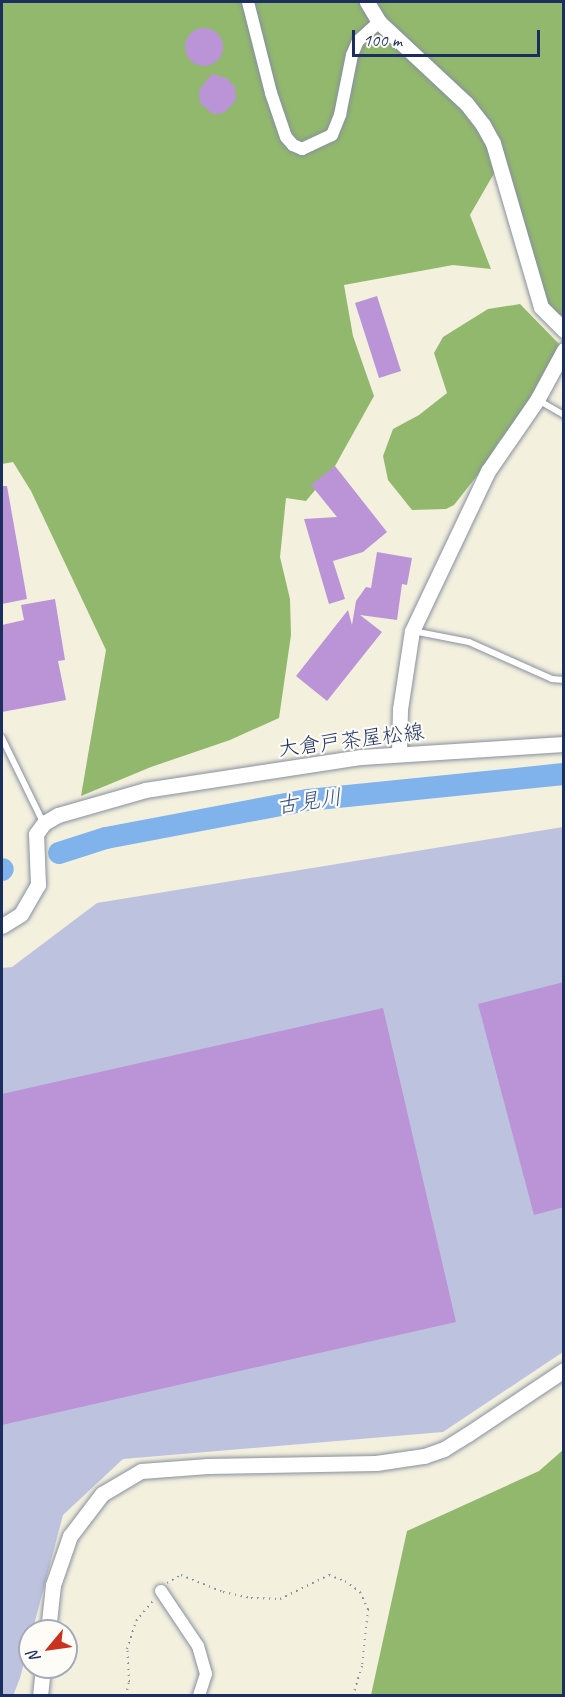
<!DOCTYPE html>
<meta charset="utf-8">
<style>
body{margin:0}
#map{position:relative;width:565px;height:1697px;overflow:hidden;background:#f3f0de;font-family:Caveat,"Klee One",sans-serif}
div>[style]{position:absolute}
.industrial>*{inset:0;background:#bdc3de}
.forest>*{inset:0;background:#92b86d}
.river>*{height:22px;margin:-11px;padding:0 11px;transform-origin:11px;border-radius:11px;background:#80b2ec}
.building>*{inset:0;background:#ba94d6}
.round{border-radius:50%}
.path>*{height:2px;margin-top:-1px;transform-origin:0;background:repeating-linear-gradient(90deg,#87909e 0 1.5px,transparent 0 6px)}
.roads{filter:drop-shadow(0 0 2px #87909e) drop-shadow(0 0 2px #87909e)}
.service>*{height:6px;margin:-3px;padding:0 3px;transform-origin:3px;border-radius:3px;background:#fff}
.minor>*{height:12px;margin:-6px;padding:0 6px;transform-origin:6px;border-radius:6px;background:#fff}
.tertiary>*{height:15px;margin:-7.5px;padding:0 7.5px;transform-origin:7.5px;border-radius:7.5px;background:#fff}
span{translate:-50% -50%;white-space:nowrap;text-align:center;line-height:1.15;-webkit-text-stroke:4.5px #fdfcf7;paint-order:stroke}
.street-label{font-size:21px;color:#1b2f5e}
.water-label{font-size:22px;color:#395689;font-style:italic}
.frame{position:absolute;inset:0;border:3px solid #1b2f5e;pointer-events:none}
.north{position:absolute;left:18px;top:1619px;width:60px;height:60px;box-sizing:border-box;background:#fdfcf7;border:2px solid #a3aaba;border-radius:50%;rotate:241deg;font-size:16px;font-weight:700;line-height:24px;text-align:center;color:#1b2f5e}
.north::after{content:'';display:block;margin:auto;width:21px;height:27px;background:#c8321e;clip-path:polygon(50% 0,100% 100%,50% 72%,0 100%)}
.scale{position:absolute;left:352px;top:30px;width:188px;height:27px;box-sizing:border-box;border:3px solid #1b2f5e;border-top:0;padding-left:8px;font-size:18px;line-height:21px;white-space:nowrap;color:#1b2f5e;-webkit-text-stroke:4px #fdfcf7;paint-order:stroke}
</style>
<div id="map">
<div class="industrial">
<div style="clip-path:polygon(563px 827px,563px 1352px,443px 1432px,123px 1459px,63px 1515px,20px 1678px,13px 1696px,2px 1695px,2px 968px,12px 967px,97px 903px)"></div>
</div>
<div class="forest">
<div style="clip-path:polygon(2px 2px,563px 2px,563px 316px,541px 307px,500px 163px,470px 215px,491px 269px,453px 265px,344px 285px,353px 336px,374px 396px,335px 466px,306px 501px,286px 498px,280px 557px,290px 599px,291px 635px,279px 718px,230px 740px,151px 767px,81px 796px,106px 650px,31px 491px,13px 462px,2px 464px)"></div>
<div style="clip-path:polygon(520px 304px,563px 348px,540px 403px,500px 440px,480px 472px,454px 505px,446px 509px,412px 510px,388px 480px,383px 456px,393px 429px,419px 415px,447px 393px,434px 353px,443px 337px,488px 309px)"></div>
<div style="clip-path:polygon(563px 1450px,563px 1695px,371px 1695px,407px 1531px,539px 1471px)"></div>
</div>
<div class="river">
<div style="left:59px;top:853px;width:49px;rotate:-17.7deg"></div>
<div style="left:106px;top:838px;width:206px;rotate:-10.7deg"></div>
<div style="left:308px;top:800px;width:257px;rotate:-5.8deg"></div>
<div style="left:2px;top:870px;width:1px;rotate:-45deg"></div>
</div>
<div class="building">
<div class="round" style="left:185px;top:28px;width:38px;height:38px"></div>
<div style="clip-path:polygon(212px 74px,226px 78px,235px 87px,236px 100px,224px 113px,213px 114px,200px 103px,199px 90px)"></div>
<div style="clip-path:polygon(377px 296px,401px 371px,379px 378px,355px 303px)"></div>
<div style="clip-path:polygon(335px 466px,387px 532px,363px 552px,333px 561px,345px 599px,329px 604px,304px 519px,337px 517px,311px 485px)"></div>
<div style="clip-path:polygon(2px 486px,7px 486px,27px 599px,2px 604px)"></div>
<div style="clip-path:polygon(377px 552px,412px 558px,407px 585px,402px 584px,397px 620px,360px 615px,382px 632px,327px 701px,296px 676px,348px 610px,352px 625px,356px 601px,366px 587px,371px 588px)"></div>
<div style="clip-path:polygon(55px 599px,65px 660px,58px 661px,66px 700px,2px 712px,2px 625px,24px 620px,21px 605px)"></div>
<div style="clip-path:polygon(564px 982px,564px 1207px,534px 1215px,478px 1004px)"></div>
<div style="clip-path:polygon(383px 1008px,456px 1322px,2px 1425px,2px 1094px)"></div>
</div>
<div class="path">
<div style="left:167px;top:1583px;width:16px;rotate:-30deg"></div>
<div style="left:181px;top:1575px;width:45px;rotate:22deg"></div>
<div style="left:223px;top:1592px;width:29px;rotate:12deg"></div>
<div style="left:251px;top:1598px;width:29px;rotate:2deg"></div>
<div style="left:280px;top:1599px;width:55px;rotate:-26.1deg"></div>
<div style="left:329px;top:1575px;width:17px;rotate:21deg"></div>
<div style="left:345px;top:1581px;width:19px;rotate:36deg"></div>
<div style="left:360px;top:1592px;width:19px;rotate:65deg"></div>
<div style="left:368px;top:1609px;width:57px;rotate:96deg"></div>
<div style="left:362px;top:1666px;width:31px;rotate:107deg"></div>
<div style="left:126px;top:1696px;width:14px;rotate:-78deg"></div>
<div style="left:129px;top:1682px;width:33px;rotate:-93deg"></div>
<div style="left:127px;top:1649px;width:29px;rotate:-72deg"></div>
<div style="left:136px;top:1621px;width:26px;rotate:-50deg"></div>
</div>
<div class="roads">
<div class="service">
<div style="left:538px;top:400px;width:30px;rotate:30deg"></div>
<div style="left:413px;top:631px;width:57px;rotate:11.1deg"></div>
<div style="left:469px;top:642px;width:91px;rotate:24deg"></div>
<div style="left:552px;top:679px;width:12px;rotate:5deg"></div>
<div style="left:2px;top:738px;width:93px;rotate:64deg"></div>
</div>
<div class="minor">
<div style="left:248px;top:2px;width:94px;rotate:75.8deg"></div>
<div style="left:271px;top:93px;width:46px;rotate:71.2deg"></div>
<div style="left:286px;top:137px;width:11px;rotate:49deg"></div>
<div style="left:293px;top:145px;width:10px;rotate:24deg"></div>
<div style="left:302px;top:149px;width:33px;rotate:-25deg"></div>
<div style="left:332px;top:135px;width:22px;rotate:-68deg"></div>
<div style="left:340px;top:115px;width:61px;rotate:-78.7deg"></div>
<div style="left:352px;top:55px;width:15px;rotate:-67deg"></div>
<div style="left:358px;top:41px;width:28px;rotate:-42deg"></div>
<div style="left:161px;top:1591px;width:66px;rotate:56.1deg"></div>
<div style="left:198px;top:1646px;width:29px;rotate:74deg"></div>
<div style="left:206px;top:1674px;width:23px;rotate:108deg"></div>
</div>
<div class="tertiary">
<div style="left:367px;top:2px;width:23px;rotate:59deg"></div>
<div style="left:379px;top:22px;width:119px;rotate:43deg"></div>
<div style="left:466px;top:103px;width:28px;rotate:52deg"></div>
<div style="left:483px;top:125px;width:21px;rotate:61deg"></div>
<div style="left:493px;top:143px;width:171px;rotate:73.7deg"></div>
<div style="left:541px;top:307px;width:33px;rotate:45deg"></div>
<div style="left:399px;top:753px;width:44px;rotate:-88.7deg"></div>
<div style="left:400px;top:709px;width:79px;rotate:-81.3deg"></div>
<div style="left:412px;top:631px;width:177px;rotate:-64.6deg"></div>
<div style="left:488px;top:471px;width:86px;rotate:-55.4deg"></div>
<div style="left:537px;top:400px;width:57px;rotate:-61.6deg"></div>
<div style="left:2px;top:926px;width:22px;rotate:-32deg"></div>
<div style="left:21px;top:914px;width:34px;rotate:-60deg"></div>
<div style="left:38px;top:885px;width:51px;rotate:-92.2deg"></div>
<div style="left:36px;top:834px;width:14px;rotate:-54deg"></div>
<div style="left:44px;top:823px;width:16px;rotate:-30deg"></div>
<div style="left:58px;top:815px;width:91px;rotate:-16deg"></div>
<div style="left:145px;top:790px;width:219px;rotate:-8.7deg"></div>
<div style="left:361px;top:757px;width:203px;rotate:-3.7deg"></div>
<div style="left:48px;top:1631px;width:46px;rotate:-83.8deg"></div>
<div style="left:53px;top:1585px;width:52px;rotate:-70.9deg"></div>
<div style="left:70px;top:1536px;width:53px;rotate:-52.7deg"></div>
<div style="left:102px;top:1494px;width:45px;rotate:-30.5deg"></div>
<div style="left:141px;top:1471px;width:67px;rotate:-4.3deg"></div>
<div style="left:208px;top:1466px;width:168px;rotate:-1deg"></div>
<div style="left:376px;top:1463px;width:49px;rotate:-8.3deg"></div>
<div style="left:424px;top:1456px;width:21px;rotate:-19deg"></div>
<div style="left:444px;top:1449px;width:28px;rotate:-32deg"></div>
<div style="left:468px;top:1434px;width:115px;rotate:-33.7deg"></div>
<div style="left:40px;top:1696px;width:29px;rotate:-84deg"></div>
</div>
</div>
<div class="street-label">
<span style="left:351px;top:740px;rotate:-7deg">大倉戸茶屋松線</span>
</div>
<div class="water-label">
<span style="left:309px;top:802px;rotate:-8deg">古見川</span>
</div>
<div class="frame"></div>
<div class="north">N</div>
<div class="scale">100 m</div>
</div>
